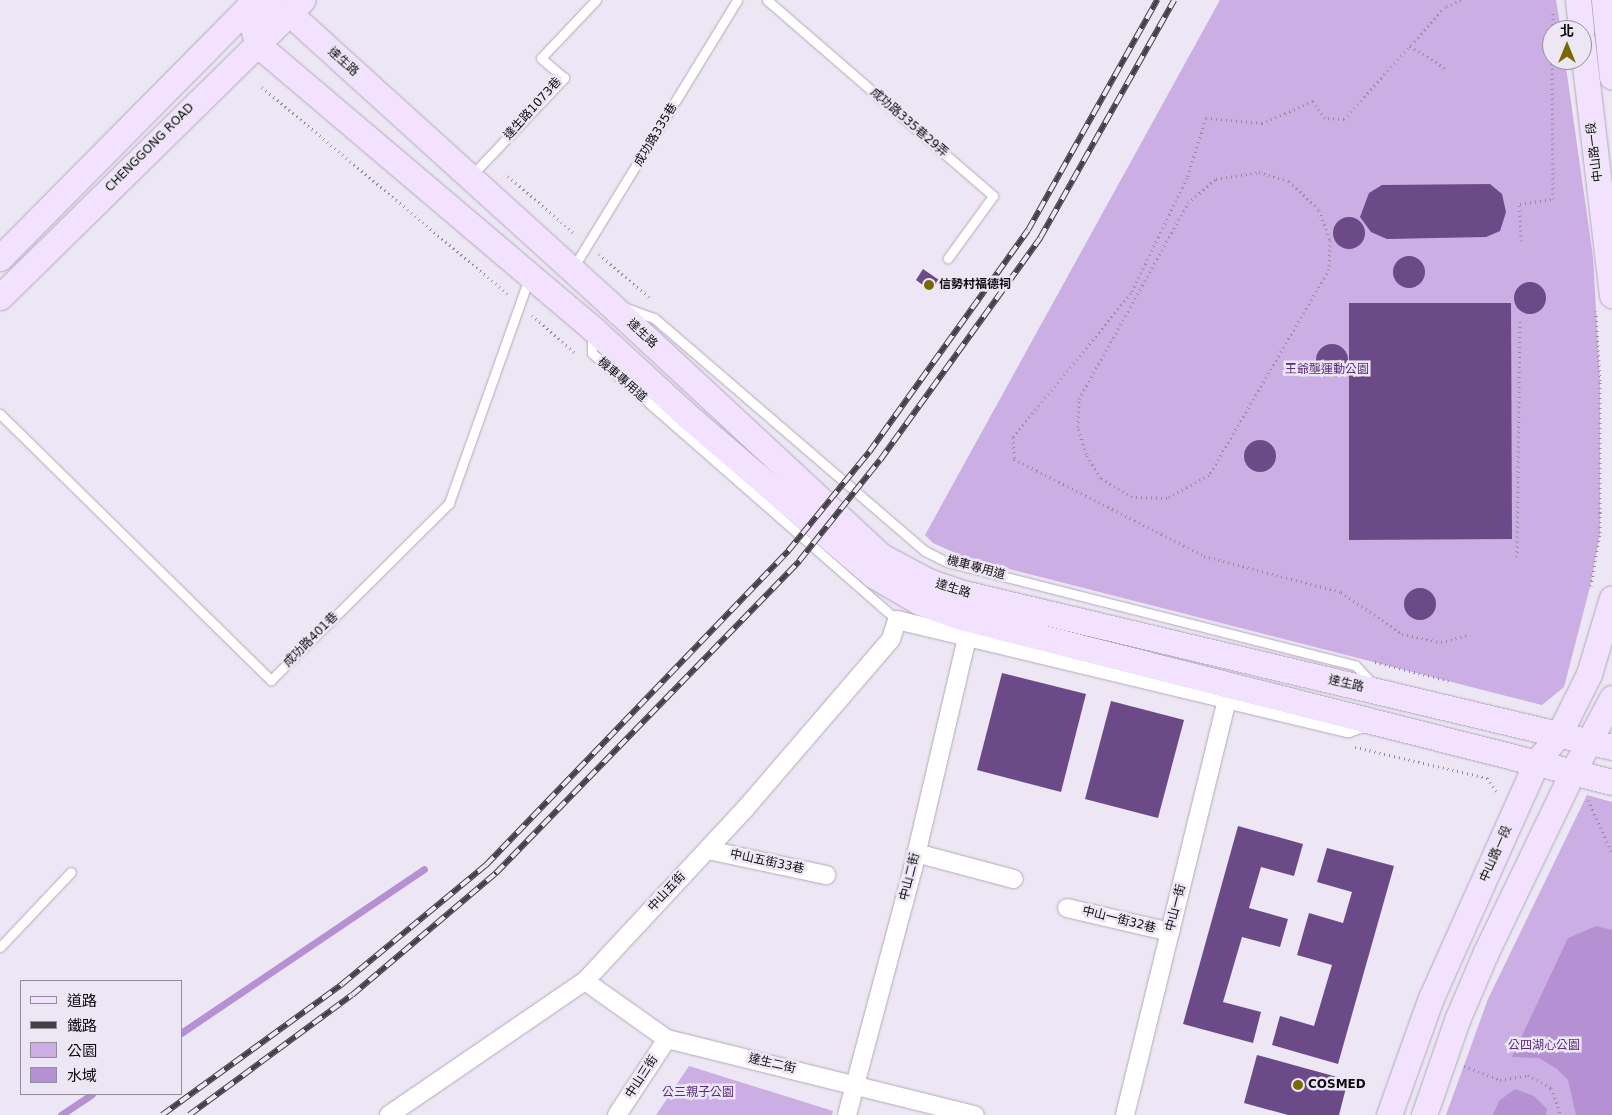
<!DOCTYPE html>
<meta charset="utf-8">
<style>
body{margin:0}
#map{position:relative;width:1612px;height:1115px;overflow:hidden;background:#ede6f4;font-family:"DejaVu Sans","Noto Sans TC",sans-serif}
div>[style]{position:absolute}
.green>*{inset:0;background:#caaee4}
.water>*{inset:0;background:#b591d4}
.stream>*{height:7px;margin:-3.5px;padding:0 3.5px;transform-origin:3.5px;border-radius:3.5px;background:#b591d4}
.building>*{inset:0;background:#6c4a87}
.round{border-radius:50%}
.path>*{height:3px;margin-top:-1.5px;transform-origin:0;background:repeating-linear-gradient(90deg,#928d98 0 1px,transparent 0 5px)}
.roads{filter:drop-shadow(0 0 1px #b1aab8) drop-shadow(0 0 1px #b1aab8)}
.lane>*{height:9px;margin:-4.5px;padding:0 4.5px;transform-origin:4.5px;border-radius:4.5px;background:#fff}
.street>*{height:18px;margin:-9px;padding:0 9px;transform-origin:9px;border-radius:9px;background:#fff}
.secondary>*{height:25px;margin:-12.5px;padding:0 12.5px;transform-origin:12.5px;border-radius:12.5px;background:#f2e2ff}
.rail>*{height:5.5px;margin-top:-2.75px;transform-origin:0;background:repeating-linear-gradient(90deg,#ede6f4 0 11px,#434047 0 22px);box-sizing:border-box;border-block:1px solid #434047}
.dots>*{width:14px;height:14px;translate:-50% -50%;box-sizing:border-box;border:2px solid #ede6f4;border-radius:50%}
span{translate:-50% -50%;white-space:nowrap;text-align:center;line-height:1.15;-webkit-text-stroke:5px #ede6f4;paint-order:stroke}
.street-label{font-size:12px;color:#0d0b10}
.poi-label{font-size:12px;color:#0d0b10;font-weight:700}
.left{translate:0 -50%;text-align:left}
.park-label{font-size:12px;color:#5a2b7b}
.legend{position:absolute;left:20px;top:980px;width:162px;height:115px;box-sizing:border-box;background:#ede6f4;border:1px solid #938e99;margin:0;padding:6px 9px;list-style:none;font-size:15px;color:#0d0b10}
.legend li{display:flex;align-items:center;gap:10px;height:25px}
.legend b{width:25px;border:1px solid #938e99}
.north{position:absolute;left:1542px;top:20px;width:50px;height:50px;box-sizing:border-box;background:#ede6f4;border:1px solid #938e99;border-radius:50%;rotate:0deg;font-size:14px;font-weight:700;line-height:20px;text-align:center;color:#0d0b10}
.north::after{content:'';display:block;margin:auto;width:18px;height:22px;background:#7a6900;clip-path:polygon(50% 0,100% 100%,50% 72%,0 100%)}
</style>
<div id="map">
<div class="green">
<div style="clip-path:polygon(1220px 0,1556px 0,1561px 30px,1552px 30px,1552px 60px,1565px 60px,1593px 257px,1600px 381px,1600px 533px,1590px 587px,1564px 687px,1542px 705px,966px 558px,933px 543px,925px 535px)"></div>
<div style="clip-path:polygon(1587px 795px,1612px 802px,1612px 1115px,1446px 1115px,1488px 999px)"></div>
<div style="clip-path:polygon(689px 1066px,833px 1111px,832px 1115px,656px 1115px)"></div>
</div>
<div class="water">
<div style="clip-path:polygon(1596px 926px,1612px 930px,1612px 1115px,1576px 1115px,1568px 1080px,1557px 1069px,1539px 1058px,1512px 1057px,1568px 938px)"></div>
<div style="clip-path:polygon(1515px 1089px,1534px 1096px,1547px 1109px,1546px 1115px,1493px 1115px,1499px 1101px)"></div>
</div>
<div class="stream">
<div style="left:181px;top:1033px;width:293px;rotate:-34deg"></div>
<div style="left:61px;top:1115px;width:37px;rotate:-34deg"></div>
</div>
<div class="building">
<div style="clip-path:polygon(1490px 184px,1502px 194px,1506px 212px,1500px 231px,1486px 237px,1387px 239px,1371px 232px,1360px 217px,1369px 193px,1382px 185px)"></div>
<div class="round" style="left:1333px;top:217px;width:32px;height:32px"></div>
<div class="round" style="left:1393px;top:256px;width:32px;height:32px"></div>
<div style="clip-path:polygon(923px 269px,939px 280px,931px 291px,916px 280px)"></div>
<div class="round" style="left:1514px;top:282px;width:32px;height:32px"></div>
<div style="clip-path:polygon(1349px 303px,1511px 303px,1512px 539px,1349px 540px)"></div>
<div class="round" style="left:1316px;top:344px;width:32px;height:32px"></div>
<div class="round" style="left:1244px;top:440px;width:32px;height:32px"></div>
<div class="round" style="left:1404px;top:588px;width:32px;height:32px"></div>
<div style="clip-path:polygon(1002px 673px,1086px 694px,1061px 792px,977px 770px)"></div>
<div style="clip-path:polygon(1111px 701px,1184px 720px,1158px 818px,1085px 799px)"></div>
<div style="clip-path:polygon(1238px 826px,1303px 844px,1294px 876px,1261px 867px,1249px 908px,1288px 919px,1280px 947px,1242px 937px,1223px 1002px,1261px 1012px,1253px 1043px,1183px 1024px)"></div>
<div style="clip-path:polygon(1327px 848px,1394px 866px,1338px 1064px,1272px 1045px,1280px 1016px,1314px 1026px,1332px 965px,1297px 955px,1309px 913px,1343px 923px,1352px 892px,1317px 882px)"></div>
<div style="clip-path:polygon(1257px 1055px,1348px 1080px,1339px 1115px,1288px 1115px,1244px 1103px)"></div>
</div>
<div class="path">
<div style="left:1461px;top:0;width:17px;rotate:156deg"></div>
<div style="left:1445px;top:7px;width:151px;rotate:132deg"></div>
<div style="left:1344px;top:119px;width:19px;rotate:-177deg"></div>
<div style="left:1325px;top:118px;width:21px;rotate:-125deg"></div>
<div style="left:1313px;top:101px;width:56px;rotate:156.7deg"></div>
<div style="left:1262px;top:123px;width:56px;rotate:-174.9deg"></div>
<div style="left:1206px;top:118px;width:63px;rotate:107.6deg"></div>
<div style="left:1187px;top:178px;width:128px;rotate:116deg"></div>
<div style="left:1131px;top:293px;width:186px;rotate:129.3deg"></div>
<div style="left:1013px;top:437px;width:22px;rotate:87deg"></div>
<div style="left:1014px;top:459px;width:213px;rotate:27deg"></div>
<div style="left:1204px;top:556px;width:142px;rotate:14.7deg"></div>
<div style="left:1341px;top:592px;width:74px;rotate:34.5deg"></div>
<div style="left:1402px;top:634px;width:40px;rotate:12deg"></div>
<div style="left:1441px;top:642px;width:30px;rotate:-14deg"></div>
<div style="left:1553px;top:30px;width:19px;rotate:-90deg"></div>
<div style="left:1410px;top:46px;width:41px;rotate:32.2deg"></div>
<div style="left:262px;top:87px;width:322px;rotate:40.1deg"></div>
<div style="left:1259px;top:172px;width:31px;rotate:17deg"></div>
<div style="left:1289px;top:181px;width:42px;rotate:44deg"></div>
<div style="left:1319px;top:210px;width:32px;rotate:70deg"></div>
<div style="left:1330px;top:240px;width:29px;rotate:92deg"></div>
<div style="left:1329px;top:269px;width:238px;rotate:120.2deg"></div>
<div style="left:1209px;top:475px;width:48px;rotate:151.3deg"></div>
<div style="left:1167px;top:498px;width:35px;rotate:-178deg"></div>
<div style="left:1132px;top:497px;width:37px;rotate:-149deg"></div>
<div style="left:1100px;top:478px;width:28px;rotate:-120deg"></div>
<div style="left:1086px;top:454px;width:28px;rotate:-107deg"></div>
<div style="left:1078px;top:427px;width:28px;rotate:-88deg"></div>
<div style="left:1079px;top:399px;width:224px;rotate:-60.9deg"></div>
<div style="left:1188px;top:203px;width:37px;rotate:-41deg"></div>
<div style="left:1216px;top:179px;width:44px;rotate:-9.2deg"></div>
<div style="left:508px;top:176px;width:89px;rotate:40.9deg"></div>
<div style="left:1521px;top:241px;width:37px;rotate:-92deg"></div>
<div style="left:1520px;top:204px;width:33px;rotate:-9deg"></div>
<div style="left:1553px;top:199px;width:139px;rotate:-90.4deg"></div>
<div style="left:599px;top:254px;width:69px;rotate:40.9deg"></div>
<div style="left:532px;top:315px;width:59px;rotate:41.6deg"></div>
<div style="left:1517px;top:557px;width:238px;rotate:-89.3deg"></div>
<div style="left:1591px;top:586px;width:54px;rotate:-80.4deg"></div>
<div style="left:1600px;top:533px;width:152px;rotate:-90deg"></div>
<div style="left:1600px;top:381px;width:70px;rotate:-93.3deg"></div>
<div style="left:1375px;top:662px;width:76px;rotate:14.4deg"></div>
<div style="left:1355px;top:747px;width:136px;rotate:13.2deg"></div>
<div style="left:1487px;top:778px;width:18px;rotate:56deg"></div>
<div style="left:1588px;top:800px;width:58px;rotate:65.6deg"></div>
<div style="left:1464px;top:1066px;width:39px;rotate:21deg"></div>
<div style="left:1500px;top:1080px;width:28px;rotate:-10deg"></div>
<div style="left:1528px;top:1075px;width:26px;rotate:29deg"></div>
<div style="left:1551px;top:1088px;width:29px;rotate:70deg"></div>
</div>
<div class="roads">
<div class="lane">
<div style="left:767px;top:0;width:299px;rotate:40.9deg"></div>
<div style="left:993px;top:196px;width:77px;rotate:126deg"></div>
<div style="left:470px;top:177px;width:137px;rotate:-46.5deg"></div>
<div style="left:564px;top:78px;width:30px;rotate:-139deg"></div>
<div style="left:541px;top:58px;width:80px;rotate:-46.5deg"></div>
<div style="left:573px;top:268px;width:314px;rotate:-58.5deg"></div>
<div style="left:626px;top:308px;width:30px;rotate:20deg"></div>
<div style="left:654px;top:318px;width:357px;rotate:40.7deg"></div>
<div style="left:925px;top:551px;width:25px;rotate:27deg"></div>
<div style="left:947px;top:562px;width:421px;rotate:14.2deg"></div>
<div style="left:1355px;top:665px;width:26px;rotate:47deg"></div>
<div style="left:592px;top:334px;width:19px;rotate:90deg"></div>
<div style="left:592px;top:353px;width:405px;rotate:41.2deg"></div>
<div style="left:0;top:414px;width:380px;rotate:44.5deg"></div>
<div style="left:271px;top:680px;width:251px;rotate:-44.8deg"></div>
<div style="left:449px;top:503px;width:239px;rotate:-70.4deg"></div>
<div style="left:0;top:947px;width:103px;rotate:-46.6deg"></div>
</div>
<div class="street">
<div style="left:708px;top:850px;width:121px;rotate:12deg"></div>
<div style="left:916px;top:853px;width:101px;rotate:14.9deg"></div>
<div style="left:1067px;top:908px;width:106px;rotate:13.1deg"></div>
<div style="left:585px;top:981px;width:100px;rotate:35.3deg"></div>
<div style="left:667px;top:1039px;width:317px;rotate:13.9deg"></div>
<div style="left:389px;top:1115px;width:237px;rotate:-34.4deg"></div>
<div style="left:585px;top:981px;width:235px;rotate:-47.1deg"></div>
<div style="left:745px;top:809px;width:224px;rotate:-49.3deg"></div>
<div style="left:891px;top:639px;width:20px;rotate:-72deg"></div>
<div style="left:897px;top:620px;width:464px;rotate:13.5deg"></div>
<div style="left:1348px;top:728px;width:22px;rotate:-18deg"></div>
<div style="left:617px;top:1115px;width:91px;rotate:-56.7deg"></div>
<div style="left:847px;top:1115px;width:256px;rotate:-75deg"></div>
<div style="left:913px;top:868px;width:237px;rotate:-76.8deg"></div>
<div style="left:1125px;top:1115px;width:426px;rotate:-76.2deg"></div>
</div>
<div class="secondary">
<div style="left:1578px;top:0;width:30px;rotate:84deg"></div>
<div style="left:1604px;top:0;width:77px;rotate:84.1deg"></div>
<div style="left:1582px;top:40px;width:257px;rotate:83.3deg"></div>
<div style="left:0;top:258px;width:363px;rotate:-45.3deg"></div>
<div style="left:0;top:297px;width:424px;rotate:-44.5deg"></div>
<div style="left:1612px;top:747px;width:667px;rotate:-166.65deg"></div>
<div style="left:963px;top:593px;width:37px;rotate:-161deg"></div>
<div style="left:928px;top:581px;width:53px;rotate:-152deg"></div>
<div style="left:881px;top:556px;width:371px;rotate:-137.1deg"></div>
<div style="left:609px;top:303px;width:432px;rotate:-137.8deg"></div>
<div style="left:289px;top:13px;width:41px;rotate:-171.7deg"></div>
<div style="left:248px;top:7px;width:38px;rotate:76deg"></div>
<div style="left:257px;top:44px;width:441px;rotate:40.3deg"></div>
<div style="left:593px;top:329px;width:133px;rotate:42.6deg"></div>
<div style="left:691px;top:419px;width:240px;rotate:40.6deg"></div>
<div style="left:873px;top:575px;width:53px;rotate:30.4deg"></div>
<div style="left:919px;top:602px;width:45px;rotate:19.7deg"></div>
<div style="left:961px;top:617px;width:672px;rotate:14.22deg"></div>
<div style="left:1389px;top:1115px;width:124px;rotate:-70.3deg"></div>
<div style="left:1431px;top:998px;width:257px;rotate:-65.9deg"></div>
<div style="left:1536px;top:763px;width:37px;rotate:-52deg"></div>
<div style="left:1559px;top:734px;width:67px;rotate:-63.4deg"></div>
<div style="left:1589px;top:674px;width:79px;rotate:-73.2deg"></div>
<div style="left:1424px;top:1115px;width:101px;rotate:-70.8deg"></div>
<div style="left:1457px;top:1020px;width:74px;rotate:-66.9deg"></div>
<div style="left:1486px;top:952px;width:201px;rotate:-64.3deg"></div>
<div style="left:1573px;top:771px;width:83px;rotate:-61.9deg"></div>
</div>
</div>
<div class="rail">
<div style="left:162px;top:1115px;width:223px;rotate:-36deg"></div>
<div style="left:342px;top:984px;width:187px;rotate:-39.6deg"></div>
<div style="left:486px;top:865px;width:436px;rotate:-46.1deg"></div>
<div style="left:788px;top:551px;width:128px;rotate:-50.7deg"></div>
<div style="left:869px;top:452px;width:273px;rotate:-54.4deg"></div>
<div style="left:1028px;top:230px;width:264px;rotate:-60.7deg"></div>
<div style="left:189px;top:1115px;width:202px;rotate:-36.4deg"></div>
<div style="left:352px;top:995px;width:189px;rotate:-40.3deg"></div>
<div style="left:496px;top:873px;width:435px;rotate:-45.8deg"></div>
<div style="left:799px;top:561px;width:129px;rotate:-51.3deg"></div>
<div style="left:880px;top:460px;width:274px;rotate:-54.2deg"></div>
<div style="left:1040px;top:238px;width:273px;rotate:-60.6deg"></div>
</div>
<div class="dots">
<div style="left:929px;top:285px;background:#7a6900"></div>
<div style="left:1298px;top:1085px;background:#7a6900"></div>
</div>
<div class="street-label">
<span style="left:343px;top:62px;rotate:42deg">達生路</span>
<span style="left:533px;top:109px;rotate:-48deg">達生路1073巷</span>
<span style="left:909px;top:123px;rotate:41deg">成功路335巷29弄</span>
<span style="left:656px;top:135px;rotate:-59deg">成功路335巷</span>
<span style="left:150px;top:148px;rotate:-45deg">CHENGGONG ROAD</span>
<span style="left:1595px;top:152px;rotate:-97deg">中山路一段</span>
<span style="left:642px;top:334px;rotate:43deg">達生路</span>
<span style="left:622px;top:380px;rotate:41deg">機車專用道</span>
<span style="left:976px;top:568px;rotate:15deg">機車專用道</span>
<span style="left:953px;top:589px;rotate:17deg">達生路</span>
<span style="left:311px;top:640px;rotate:-45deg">成功路401巷</span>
<span style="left:1346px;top:684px;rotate:13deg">達生路</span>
<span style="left:1496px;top:854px;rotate:-66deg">中山路一段</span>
<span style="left:767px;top:862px;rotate:12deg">中山五街33巷</span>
<span style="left:910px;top:877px;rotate:-76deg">中山二街</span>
<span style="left:667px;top:892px;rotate:-47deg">中山五街</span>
<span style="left:1176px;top:908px;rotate:-76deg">中山一街</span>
<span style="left:1119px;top:920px;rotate:14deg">中山一街32巷</span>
<span style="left:772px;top:1064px;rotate:13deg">達生二街</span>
<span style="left:642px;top:1077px;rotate:-57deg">中山三街</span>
</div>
<div class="poi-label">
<span class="left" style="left:939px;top:285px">信勢村福德祠</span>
<span class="left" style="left:1308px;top:1085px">COSMED</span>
</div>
<div class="park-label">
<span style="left:1327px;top:370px">王爺壟運動公園</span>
<span style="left:1544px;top:1046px">公四湖心公園</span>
<span style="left:698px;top:1093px">公三親子公園</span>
</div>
<ul class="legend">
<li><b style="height:6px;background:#f2e2ff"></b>道路</li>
<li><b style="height:6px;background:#434047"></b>鐵路</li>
<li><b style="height:14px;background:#caaee4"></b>公園</li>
<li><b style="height:14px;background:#b591d4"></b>水域</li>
</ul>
<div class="north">北</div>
</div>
